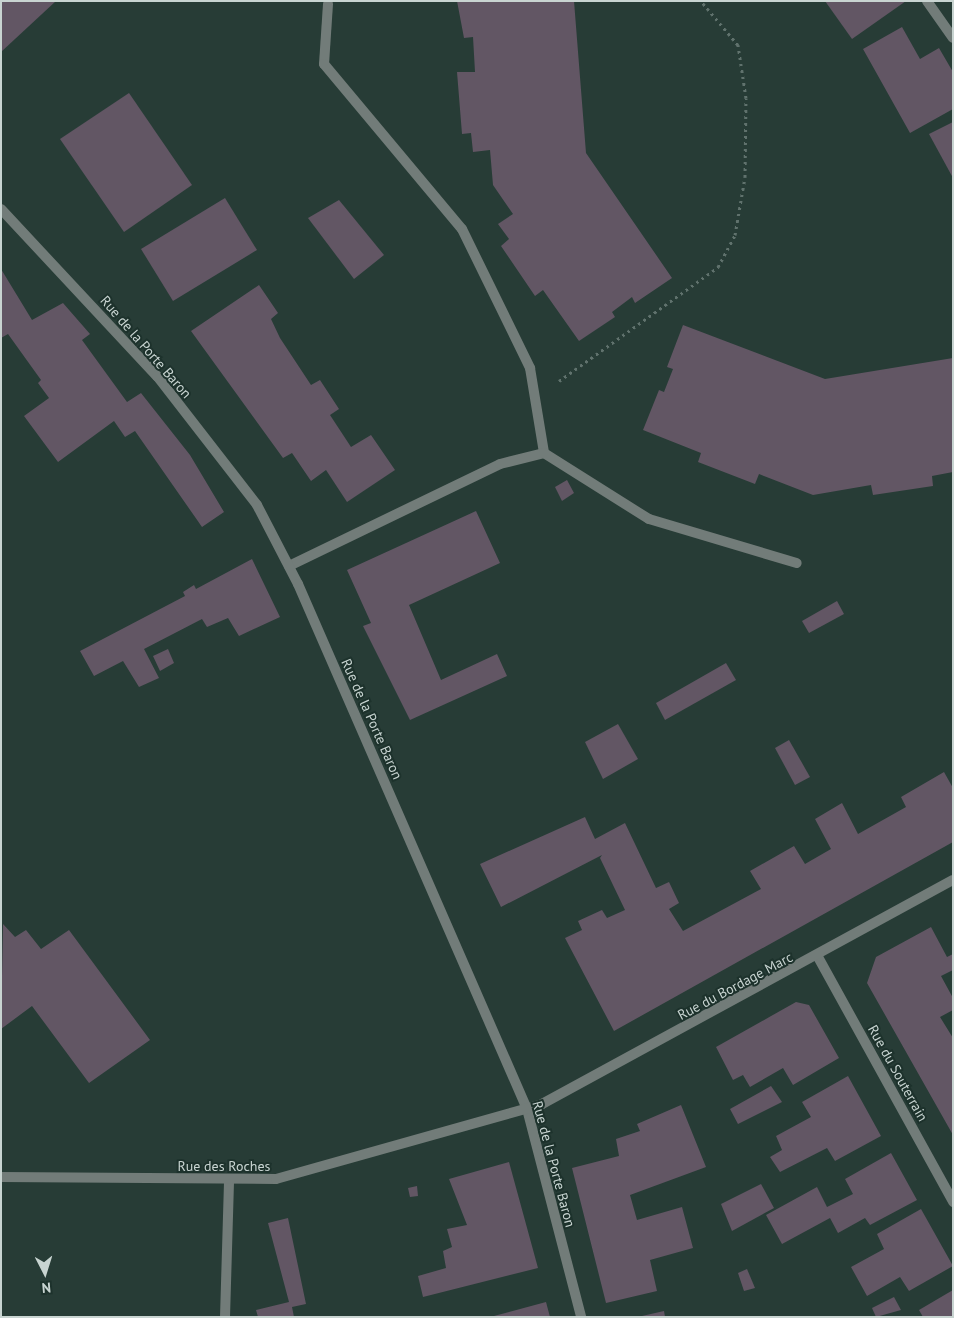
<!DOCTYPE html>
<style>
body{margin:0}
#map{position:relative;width:954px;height:1318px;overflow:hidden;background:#273c36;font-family:"PT Sans",sans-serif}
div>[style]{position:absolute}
.building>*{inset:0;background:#625664}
.path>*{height:3px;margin-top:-1.5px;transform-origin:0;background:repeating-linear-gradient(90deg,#60726d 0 2.5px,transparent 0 6.5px)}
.service>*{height:10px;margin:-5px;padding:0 5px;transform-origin:5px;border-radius:5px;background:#727c79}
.minor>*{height:10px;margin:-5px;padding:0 5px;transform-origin:5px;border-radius:5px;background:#727c79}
.tertiary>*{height:10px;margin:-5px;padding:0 5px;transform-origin:5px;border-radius:5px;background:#727c79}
span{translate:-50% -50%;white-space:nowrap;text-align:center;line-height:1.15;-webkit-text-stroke:4px #1d322c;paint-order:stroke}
.street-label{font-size:14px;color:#c8d4d1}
.frame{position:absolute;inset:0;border:2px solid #c8d4d1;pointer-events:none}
.north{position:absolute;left:20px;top:1248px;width:50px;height:50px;-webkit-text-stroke:4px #1d322c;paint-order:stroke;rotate:175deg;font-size:14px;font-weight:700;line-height:20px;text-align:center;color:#c8d4d1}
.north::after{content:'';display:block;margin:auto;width:18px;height:22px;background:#c8d4d1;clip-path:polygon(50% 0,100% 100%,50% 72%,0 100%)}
</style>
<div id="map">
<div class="building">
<div style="clip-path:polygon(1px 1px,56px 1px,1px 52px)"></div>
<div style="clip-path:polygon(457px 1px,574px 1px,586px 153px,672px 278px,635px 303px,632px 297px,612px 312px,615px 317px,579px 341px,543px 290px,535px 296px,501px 246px,509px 239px,498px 224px,513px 214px,493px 185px,490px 150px,473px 152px,471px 133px,462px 134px,457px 72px,475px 72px,473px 37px,464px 38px)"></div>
<div style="clip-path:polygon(825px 1px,906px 1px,852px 39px)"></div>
<div style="clip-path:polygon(902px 27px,920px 59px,939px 48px,953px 72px,953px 109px,910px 133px,863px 49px)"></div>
<div style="clip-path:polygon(129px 93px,192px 185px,124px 232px,60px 139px)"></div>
<div style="clip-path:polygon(953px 122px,953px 178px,929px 134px)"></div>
<div style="clip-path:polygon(225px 198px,257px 250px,173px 301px,141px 249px)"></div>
<div style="clip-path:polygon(339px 200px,384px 255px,354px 279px,308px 218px)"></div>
<div style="clip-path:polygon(1px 269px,32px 320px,63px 303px,90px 334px,82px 340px,127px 402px,141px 393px,190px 455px,224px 512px,202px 527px,135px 431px,125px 437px,114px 421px,58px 462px,24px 416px,49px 398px,38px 383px,41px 380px,8px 334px,1px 338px)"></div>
<div style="clip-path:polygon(259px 285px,278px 313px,271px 319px,280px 338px,311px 385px,320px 380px,339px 409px,330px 415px,351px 447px,371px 435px,395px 470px,347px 502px,326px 470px,311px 481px,292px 453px,283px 458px,191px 331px)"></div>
<div style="clip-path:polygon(683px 325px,825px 379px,953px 358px,953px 472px,932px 476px,933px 486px,873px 495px,871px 485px,813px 495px,759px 474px,755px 484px,698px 462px,701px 453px,643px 430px,659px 390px,664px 392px,673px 369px,667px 367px)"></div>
<div style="clip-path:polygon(567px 480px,574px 493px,562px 501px,555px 487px)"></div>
<div style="clip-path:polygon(476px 511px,500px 563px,409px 605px,441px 680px,497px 654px,507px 676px,410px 720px,363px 626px,371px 623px,347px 570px)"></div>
<div style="clip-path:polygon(252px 559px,280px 617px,239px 636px,228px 618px,207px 627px,202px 619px,144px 649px,159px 678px,139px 687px,123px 661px,94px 676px,80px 651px,185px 596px,183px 592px,194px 585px,196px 589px)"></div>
<div style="clip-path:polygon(837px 601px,844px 614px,809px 633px,802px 621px)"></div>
<div style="clip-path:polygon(168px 649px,174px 663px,160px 671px,153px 656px)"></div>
<div style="clip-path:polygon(726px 663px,736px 680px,665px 720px,656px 703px)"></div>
<div style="clip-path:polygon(618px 724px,638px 759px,603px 779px,585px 742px)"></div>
<div style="clip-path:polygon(789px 740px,810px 777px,795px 785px,775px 748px)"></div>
<div style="clip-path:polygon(944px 772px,953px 788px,953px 842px,614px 1031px,565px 938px,582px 930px,578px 921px,602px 910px,607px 918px,625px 910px,600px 858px,602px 855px,501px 907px,480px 864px,585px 817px,595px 839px,625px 823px,656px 888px,669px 882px,679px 903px,669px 909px,683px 931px,761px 889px,750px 871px,794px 846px,805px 864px,831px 849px,815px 819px,842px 803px,858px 834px,906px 807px,901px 797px)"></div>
<div style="clip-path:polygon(3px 924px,15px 937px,26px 930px,41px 949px,69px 930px,150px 1040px,89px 1083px,32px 1006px,1px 1029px)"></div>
<div style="clip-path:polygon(931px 927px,947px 957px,953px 954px,953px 970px,941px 976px,953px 998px,953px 1010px,940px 1017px,953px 1038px,953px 1135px,867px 983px,876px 957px)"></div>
<div style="clip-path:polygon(796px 1002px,809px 1005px,839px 1058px,793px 1085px,783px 1068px,750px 1087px,743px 1075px,733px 1080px,716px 1047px)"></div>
<div style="clip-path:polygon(848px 1076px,881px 1136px,835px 1161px,827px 1148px,780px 1172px,770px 1157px,782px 1150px,776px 1136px,811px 1117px,802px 1102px)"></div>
<div style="clip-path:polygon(771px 1086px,782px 1102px,738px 1124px,730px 1109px)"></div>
<div style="clip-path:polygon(681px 1105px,706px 1167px,630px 1195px,637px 1220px,682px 1207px,693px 1248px,650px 1260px,657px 1291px,606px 1303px,572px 1168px,619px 1156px,616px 1139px,640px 1131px,637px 1124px)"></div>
<div style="clip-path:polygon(891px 1153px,917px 1200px,870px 1225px,865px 1218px,838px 1233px,830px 1218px,782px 1244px,766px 1215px,817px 1187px,827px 1207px,853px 1194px,845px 1179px)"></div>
<div style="clip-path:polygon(509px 1162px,538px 1268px,423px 1297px,418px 1276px,446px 1268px,443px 1251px,452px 1247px,447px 1229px,467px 1225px,449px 1179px)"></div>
<div style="clip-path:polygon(761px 1184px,774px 1208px,732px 1231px,721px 1204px)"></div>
<div style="clip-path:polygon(417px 1186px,418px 1196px,410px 1197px,408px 1188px)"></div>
<div style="clip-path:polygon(921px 1209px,953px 1266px,909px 1291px,900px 1277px,867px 1296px,851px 1267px,884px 1249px,877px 1234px)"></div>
<div style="clip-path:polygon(288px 1218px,306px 1304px,292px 1307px,294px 1317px,258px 1317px,256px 1310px,289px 1302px,268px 1223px)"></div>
<div style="clip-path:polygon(747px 1269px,755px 1288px,744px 1291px,738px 1273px)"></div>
<div style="clip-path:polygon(953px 1290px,953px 1317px,923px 1317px,919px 1310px)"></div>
<div style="clip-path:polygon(894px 1297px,901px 1310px,876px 1317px,872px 1308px)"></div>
<div style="clip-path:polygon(546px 1302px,550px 1317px,494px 1317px,494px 1316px)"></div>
<div style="clip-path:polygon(664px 1311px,665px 1317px,642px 1317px,642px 1316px)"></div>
</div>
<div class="path">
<div style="left:559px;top:381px;width:196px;rotate:-35.6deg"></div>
<div style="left:718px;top:267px;width:36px;rotate:-62deg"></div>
<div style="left:735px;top:235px;width:59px;rotate:-80.2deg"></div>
<div style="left:745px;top:177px;width:79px;rotate:-89.3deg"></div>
<div style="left:746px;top:98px;width:54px;rotate:-98.6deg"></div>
<div style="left:738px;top:45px;width:57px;rotate:-130.1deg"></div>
</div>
<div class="service">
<div style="left:328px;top:4px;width:60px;rotate:93.8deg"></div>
<div style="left:324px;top:64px;width:215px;rotate:50.1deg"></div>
<div style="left:462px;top:229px;width:155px;rotate:63.9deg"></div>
<div style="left:530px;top:368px;width:86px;rotate:80.6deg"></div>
<div style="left:289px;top:566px;width:234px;rotate:-25.8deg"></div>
<div style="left:500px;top:464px;width:45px;rotate:-14deg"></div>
<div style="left:544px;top:453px;width:124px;rotate:32.2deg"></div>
<div style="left:649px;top:519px;width:154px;rotate:16.6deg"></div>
</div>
<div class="minor">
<div style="left:927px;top:1px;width:45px;rotate:54.9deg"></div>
<div style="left:818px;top:957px;width:280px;rotate:61.1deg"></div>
<div style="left:527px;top:1109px;width:215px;rotate:75.4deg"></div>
<div style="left:225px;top:1317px;width:136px;rotate:-88.3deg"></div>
</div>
<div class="tertiary">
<div style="left:1px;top:209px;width:229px;rotate:47deg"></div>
<div style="left:157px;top:376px;width:163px;rotate:52.2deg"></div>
<div style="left:257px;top:505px;width:89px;rotate:62.6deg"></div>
<div style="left:298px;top:584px;width:573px;rotate:66.43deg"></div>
<div style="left:1px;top:1177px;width:275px;rotate:0.4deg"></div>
<div style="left:276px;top:1179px;width:276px;rotate:-15.7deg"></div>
<div style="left:542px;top:1104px;width:468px;rotate:-28.6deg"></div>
</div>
<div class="street-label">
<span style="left:146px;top:347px;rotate:49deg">Rue de la Porte Baron</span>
<span style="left:372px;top:719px;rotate:66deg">Rue de la Porte Baron</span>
<span style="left:735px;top:986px;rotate:-28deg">Rue du Bordage Marc</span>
<span style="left:898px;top:1073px;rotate:61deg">Rue du Souterrain</span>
<span style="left:554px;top:1164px;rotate:75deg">Rue de la Porte Baron</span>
<span style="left:224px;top:1166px">Rue des Roches</span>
</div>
<div class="frame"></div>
<div class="north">N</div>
</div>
